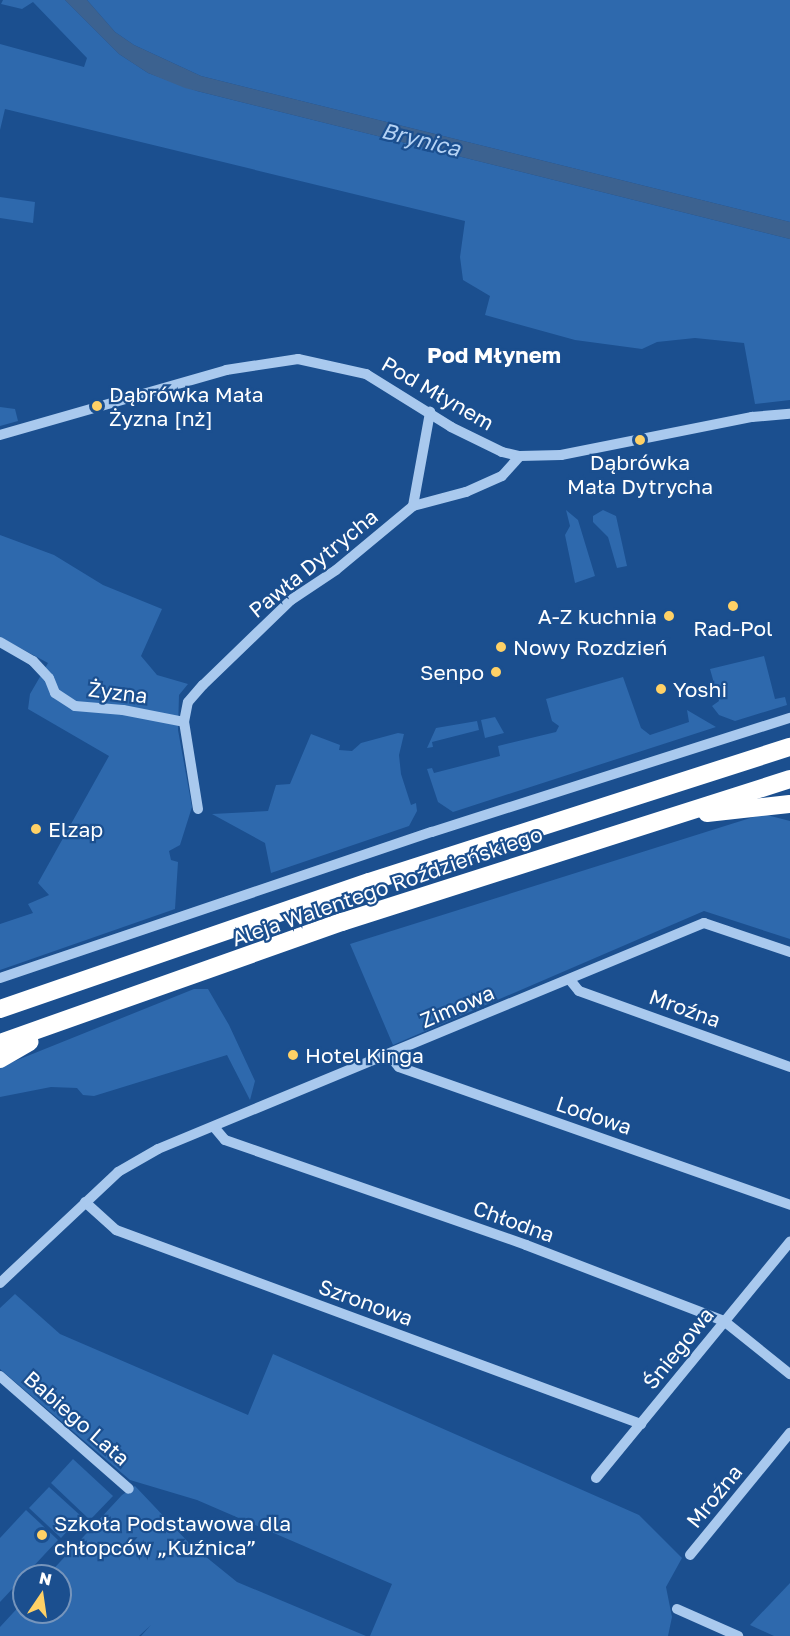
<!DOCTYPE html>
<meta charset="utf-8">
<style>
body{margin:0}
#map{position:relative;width:790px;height:1636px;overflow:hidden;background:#1b4f8f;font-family:"Golos Text",sans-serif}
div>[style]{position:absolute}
.green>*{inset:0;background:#2e69ad}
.water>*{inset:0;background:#3c6290}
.minor>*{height:10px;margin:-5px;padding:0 5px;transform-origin:5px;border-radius:5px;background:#a9c9ee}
.highway>*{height:18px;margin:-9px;padding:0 9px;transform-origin:9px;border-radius:9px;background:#fff}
.dots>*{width:16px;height:16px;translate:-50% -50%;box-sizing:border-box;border:3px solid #1b4f8f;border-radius:50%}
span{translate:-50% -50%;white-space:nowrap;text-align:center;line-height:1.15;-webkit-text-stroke:4.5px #1b4f8f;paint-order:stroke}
.street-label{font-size:21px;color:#fff}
.poi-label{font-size:21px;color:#fff}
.left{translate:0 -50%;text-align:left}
.right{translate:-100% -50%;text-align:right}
.water-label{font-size:22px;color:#b5d3f5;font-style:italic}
.neighbourhood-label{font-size:22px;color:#fff;font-weight:700}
.north{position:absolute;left:12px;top:1564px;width:60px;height:60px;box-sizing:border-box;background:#1b4f8f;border:2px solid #7695bc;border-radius:50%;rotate:13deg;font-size:16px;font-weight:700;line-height:24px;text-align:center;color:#fff}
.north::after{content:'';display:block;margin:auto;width:21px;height:27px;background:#ffd166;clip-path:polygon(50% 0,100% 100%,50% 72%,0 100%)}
</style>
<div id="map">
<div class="green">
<div style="clip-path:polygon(3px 0,65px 0,119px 54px,148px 73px,197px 91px,790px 239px,790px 400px,755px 404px,744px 343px,695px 338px,657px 342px,642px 349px,575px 340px,485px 315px,490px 296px,463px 280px,460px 257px,465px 221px,5px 109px,0 130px,0 44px,84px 67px,87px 58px,33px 2px,22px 9px,1px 4px)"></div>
<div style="clip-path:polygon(87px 0,790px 0,790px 222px,201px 76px,134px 45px,115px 32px)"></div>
<div style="clip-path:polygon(0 197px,35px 202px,33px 223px,0 218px)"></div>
<div style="clip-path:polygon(0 407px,15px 409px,18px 421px,0 426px)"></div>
<div style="clip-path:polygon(566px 510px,578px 520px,595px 576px,575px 583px,565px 535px,570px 526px)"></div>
<div style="clip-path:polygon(603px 510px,616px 516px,627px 566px,617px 568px,608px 537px,593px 522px,593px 516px)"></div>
<div style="clip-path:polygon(0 535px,54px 555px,103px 585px,162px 609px,141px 656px,157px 675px,188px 684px,179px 695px,178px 730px,192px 807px,180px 845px,169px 851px,171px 860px,178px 862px,175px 909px,0 970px,0 924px,33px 913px,28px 904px,49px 895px,38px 883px,109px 756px,28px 709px,30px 694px,48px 663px,0 637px)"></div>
<div style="clip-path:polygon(764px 656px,775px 699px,785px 697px,787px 705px,735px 721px,719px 715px,712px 706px,719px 701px,710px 669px)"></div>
<div style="clip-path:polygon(623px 677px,641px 728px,650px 735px,689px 722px,687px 710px,716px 727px,453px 812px,438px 802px,427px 769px,432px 768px,434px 773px,500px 756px,498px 746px,556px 732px,559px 726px,552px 721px,546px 699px)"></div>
<div style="clip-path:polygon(495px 717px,504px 733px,485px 738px,481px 720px)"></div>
<div style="clip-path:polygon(477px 721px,479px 730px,432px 742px,433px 747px,427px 748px,436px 728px)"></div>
<div style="clip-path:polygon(398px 733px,404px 734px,399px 755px,401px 774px,411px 805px,416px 803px,417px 811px,409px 826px,271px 873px,265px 843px,212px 814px,268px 811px,276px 785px,290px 784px,311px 734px,340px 745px,339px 750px,352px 751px,361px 743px)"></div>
<div style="clip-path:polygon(763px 814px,790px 821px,790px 939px,704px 911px,393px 1045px,350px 944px)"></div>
<div style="clip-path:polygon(194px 989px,208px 989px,229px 1025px,255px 1081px,250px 1100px,227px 1055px,94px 1096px,83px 1095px,77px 1088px,51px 1087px,0 1097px,0 1067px)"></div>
<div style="clip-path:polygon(15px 1294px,60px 1334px,248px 1415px,273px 1354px,639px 1515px,682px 1558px,666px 1587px,672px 1617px,668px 1636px,370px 1636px,392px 1584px,197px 1500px,130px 1480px,0 1369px,0 1308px)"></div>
<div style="clip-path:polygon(73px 1459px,113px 1496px,90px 1520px,51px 1483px)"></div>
<div style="clip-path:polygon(135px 1486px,190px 1544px,237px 1582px,366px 1636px,141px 1636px,151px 1625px,139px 1636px,0 1636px,0 1627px,24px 1601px,24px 1612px,60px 1612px,60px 1576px,47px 1576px,122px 1495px)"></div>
<div style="clip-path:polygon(49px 1487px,81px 1516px,61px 1538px,29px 1508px)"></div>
<div style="clip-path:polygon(26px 1510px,58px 1540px,0 1602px,0 1538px)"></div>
<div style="clip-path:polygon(790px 1583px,790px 1636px,774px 1636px,750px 1625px)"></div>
</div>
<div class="water">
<div style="clip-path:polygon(65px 0,87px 0,115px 32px,134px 45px,201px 76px,790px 222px,790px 239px,185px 88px,148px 73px,119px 54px)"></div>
</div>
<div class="minor">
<div style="left:0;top:435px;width:235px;rotate:-16deg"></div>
<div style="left:226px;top:370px;width:73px;rotate:-8.7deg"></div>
<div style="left:298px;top:359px;width:70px;rotate:12.4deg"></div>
<div style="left:366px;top:374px;width:100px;rotate:31.9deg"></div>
<div style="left:451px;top:427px;width:57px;rotate:26.1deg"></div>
<div style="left:502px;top:452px;width:18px;rotate:13deg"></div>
<div style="left:520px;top:456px;width:41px;rotate:-1.4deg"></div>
<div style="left:561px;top:455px;width:195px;rotate:-11.3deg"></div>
<div style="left:752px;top:417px;width:38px;rotate:-5deg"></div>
<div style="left:413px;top:506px;width:96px;rotate:-79.7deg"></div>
<div style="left:0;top:642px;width:38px;rotate:30deg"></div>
<div style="left:33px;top:661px;width:23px;rotate:47deg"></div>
<div style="left:49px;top:678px;width:16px;rotate:68deg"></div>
<div style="left:55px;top:693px;width:24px;rotate:33deg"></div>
<div style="left:75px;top:706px;width:48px;rotate:4.8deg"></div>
<div style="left:123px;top:710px;width:62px;rotate:11.1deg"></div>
<div style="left:198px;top:809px;width:88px;rotate:-99.1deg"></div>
<div style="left:184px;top:722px;width:20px;rotate:-79deg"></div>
<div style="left:188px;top:702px;width:23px;rotate:-49deg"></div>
<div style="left:203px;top:685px;width:122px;rotate:-44deg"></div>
<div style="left:291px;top:600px;width:54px;rotate:-33.7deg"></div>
<div style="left:336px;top:570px;width:100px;rotate:-39.7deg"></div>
<div style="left:413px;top:506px;width:55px;rotate:-14.8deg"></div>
<div style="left:466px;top:492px;width:39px;rotate:-24deg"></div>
<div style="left:502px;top:476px;width:27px;rotate:-48deg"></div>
<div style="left:0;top:978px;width:456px;rotate:-18.7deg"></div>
<div style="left:432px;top:832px;width:376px;rotate:-17.7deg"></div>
<div style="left:570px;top:980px;width:14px;rotate:51deg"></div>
<div style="left:579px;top:991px;width:224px;rotate:19.8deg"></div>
<div style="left:390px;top:1056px;width:14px;rotate:51deg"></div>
<div style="left:399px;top:1067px;width:415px;rotate:19.4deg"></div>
<div style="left:214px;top:1127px;width:17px;rotate:50deg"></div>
<div style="left:225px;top:1140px;width:319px;rotate:19.2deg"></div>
<div style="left:526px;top:1245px;width:212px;rotate:21deg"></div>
<div style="left:724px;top:1321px;width:85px;rotate:38.8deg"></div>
<div style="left:85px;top:1202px;width:42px;rotate:42.1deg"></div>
<div style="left:116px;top:1230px;width:560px;rotate:20.28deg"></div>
<div style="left:0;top:1283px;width:162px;rotate:-43.2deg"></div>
<div style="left:118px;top:1172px;width:46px;rotate:-29.9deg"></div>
<div style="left:158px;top:1149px;width:591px;rotate:-22.49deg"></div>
<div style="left:704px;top:923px;width:91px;rotate:18.6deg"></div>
<div style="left:0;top:1376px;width:171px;rotate:41.2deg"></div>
<div style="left:596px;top:1478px;width:306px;rotate:-50.6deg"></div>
<div style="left:690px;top:1555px;width:158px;rotate:-50.7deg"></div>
<div style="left:677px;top:1609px;width:67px;rotate:23.9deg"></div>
</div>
<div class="highway">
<div style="left:707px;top:813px;width:83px;rotate:-6.2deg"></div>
<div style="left:0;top:1009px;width:390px;rotate:-19deg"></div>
<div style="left:369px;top:882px;width:442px;rotate:-17.8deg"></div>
<div style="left:0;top:1043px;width:363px;rotate:-19.5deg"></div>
<div style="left:342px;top:922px;width:470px;rotate:-17.7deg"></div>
<div style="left:0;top:1059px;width:34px;rotate:-30deg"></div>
</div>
<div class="dots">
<div style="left:97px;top:406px;background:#ffd166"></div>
<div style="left:640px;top:440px;background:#ffd166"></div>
<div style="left:733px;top:606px;background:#ffd166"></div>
<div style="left:669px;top:616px;background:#ffd166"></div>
<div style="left:501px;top:647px;background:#ffd166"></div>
<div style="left:496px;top:672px;background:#ffd166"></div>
<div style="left:661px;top:689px;background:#ffd166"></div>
<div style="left:36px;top:829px;background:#ffd166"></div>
<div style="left:293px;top:1055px;background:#ffd166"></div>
<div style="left:42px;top:1535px;background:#ffd166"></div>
</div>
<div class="street-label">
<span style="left:438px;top:393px;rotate:30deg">Pod Młynem</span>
<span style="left:313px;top:563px;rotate:-39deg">Pawła Dytrycha</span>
<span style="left:118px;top:692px;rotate:7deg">Żyzna</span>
<span style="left:387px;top:886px;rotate:-19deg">Aleja Walentego Roździeńskiego</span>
<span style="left:457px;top:1006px;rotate:-23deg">Zimowa</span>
<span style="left:685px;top:1008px;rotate:20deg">Mroźna</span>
<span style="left:594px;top:1115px;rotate:19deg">Lodowa</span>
<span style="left:514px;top:1221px;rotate:20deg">Chłodna</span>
<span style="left:366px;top:1302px;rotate:20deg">Szronowa</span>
<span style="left:678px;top:1348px;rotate:-51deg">Śniegowa</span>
<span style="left:77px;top:1418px;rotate:41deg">Babiego Lata</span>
<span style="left:714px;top:1496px;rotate:-51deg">Mroźna</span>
</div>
<div class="poi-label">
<span class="left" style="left:109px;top:406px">Dąbrówka Mała<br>Żyzna [nż]</span>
<span style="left:640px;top:474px">Dąbrówka<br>Mała Dytrycha</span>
<span class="right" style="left:657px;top:616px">A-Z kuchnia</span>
<span style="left:733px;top:628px">Rad-Pol</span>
<span class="left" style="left:513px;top:647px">Nowy Rozdzień</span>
<span class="right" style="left:484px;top:672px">Senpo</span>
<span class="left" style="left:673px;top:689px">Yoshi</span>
<span class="left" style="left:48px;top:829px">Elzap</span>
<span class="left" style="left:305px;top:1055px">Hotel Kinga</span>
<span class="left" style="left:54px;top:1535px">Szkoła Podstawowa dla<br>chłopców „Kuźnica”</span>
</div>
<div class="water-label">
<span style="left:421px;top:139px;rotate:14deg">Brynica</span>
</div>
<div class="neighbourhood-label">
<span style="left:494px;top:355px">Pod Młynem</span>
</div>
<div class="north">N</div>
</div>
